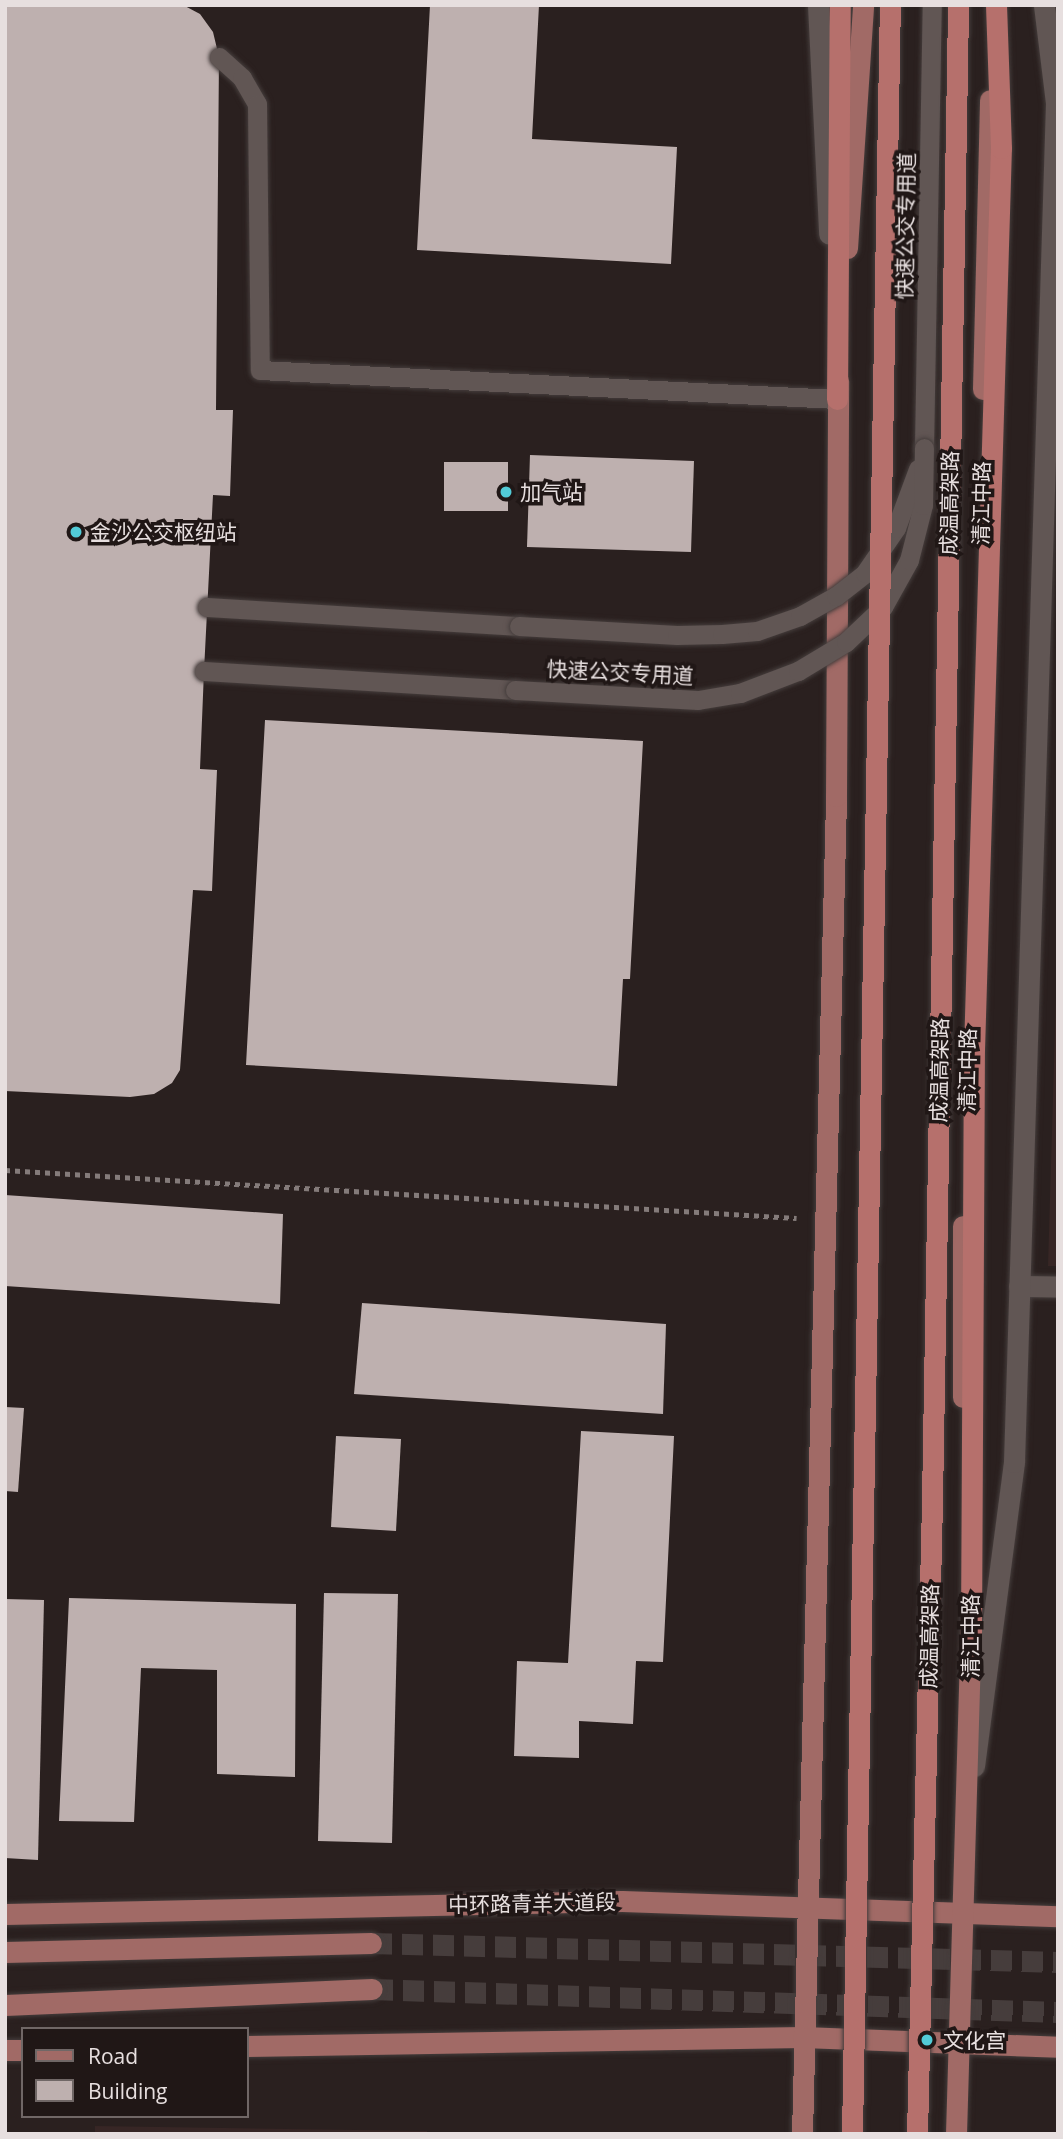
<!DOCTYPE html>
<meta charset="utf-8">
<style>
body{margin:0}
#map{position:relative;width:1063px;height:2139px;overflow:hidden;background:#2a201f;font-family:"Open Sans","Noto Sans SC",sans-serif}
div>[style]{position:absolute}
.built>*{inset:0;background:#372625}
.building>*{inset:0;background:#beb0af}
.primary-tunnel>*{height:21px;margin-top:-10.5px;transform-origin:0;background:repeating-linear-gradient(90deg,#463d3c 0 21px,transparent 0 31px)}
.path>*{height:4.5px;margin-top:-2.25px;transform-origin:0;background:repeating-linear-gradient(90deg,#847b7a 0 5px,transparent 0 10px)}
.roads{filter:drop-shadow(0 0 2px #453d3c) drop-shadow(0 0 2px #453d3c)}
.service>*{height:19px;margin:-9.5px;padding:0 9.5px;transform-origin:9.5px;border-radius:9.5px;background:#615654}
.minor>*{height:21px;margin:-10.5px;padding:0 10.5px;transform-origin:10.5px;border-radius:10.5px;background:#615654}
.tertiary>*{height:21px;margin:-10.5px;padding:0 10.5px;transform-origin:10.5px;border-radius:10.5px;background:#615654}
.primary>*{height:21px;margin:-10.5px;padding:0 10.5px;transform-origin:10.5px;border-radius:10.5px;background:#a16a66}
.trunk>*{height:21px;margin:-10.5px;padding:0 10.5px;transform-origin:10.5px;border-radius:10.5px;background:#b6706c}
.bridges{filter:drop-shadow(0 0 2px #453d3c) drop-shadow(0 0 2px #453d3c)}
.service-bridge>*{height:19px;margin:-9.5px;padding:0 9.5px;transform-origin:9.5px;border-radius:9.5px;background:#615654}
.trunk-bridge>*{height:21px;margin:-10.5px;padding:0 10.5px;transform-origin:10.5px;border-radius:10.5px;background:#b6706c}
.dots>*{width:19px;height:19px;translate:-50% -50%;box-sizing:border-box;border:4px solid #201716;border-radius:50%}
span{translate:-50% -50%;white-space:nowrap;text-align:center;line-height:1.15;-webkit-text-stroke:7px #201716;paint-order:stroke}
.street-label{font-size:21px;color:#e7dfdf}
.poi-label{font-size:21px;color:#e7dfdf}
.left{translate:0 -50%;text-align:left}
.frame{position:absolute;inset:0;border:7px solid #e7dfdf;pointer-events:none}
.legend{position:absolute;left:21px;top:2027px;width:228px;height:91px;box-sizing:border-box;background:#201716;border:2px solid #706766;margin:0;padding:9px 12px;list-style:none;font-size:21px;color:#e7dfdf}
.legend li{display:flex;align-items:center;gap:14px;height:35px}
.legend b{width:35px;border:2px solid #706766}
</style>
<div id="map">
<div class="built">
<div style="clip-path:polygon(1058px 929px,1058px 1266px,1048px 1266px)"></div>
<div style="clip-path:polygon(95px 2126px,427px 2131px,427px 2134px,95px 2134px)"></div>
</div>
<div class="building">
<div style="clip-path:polygon(5px 5px,183px 5px,200px 14px,213px 32px,219px 57px,216px 410px,233px 410px,230px 496px,213px 495px,204px 671px,200px 769px,217px 770px,212px 891px,193px 890px,180px 1070px,172px 1083px,154px 1094px,130px 1097px,5px 1091px)"></div>
<div style="clip-path:polygon(430px 5px,539px 5px,532px 139px,677px 147px,671px 264px,417px 250px)"></div>
<div style="clip-path:polygon(530px 455px,694px 461px,691px 552px,527px 547px)"></div>
<div style="clip-path:polygon(444px 462px,508px 462px,508px 511px,444px 511px)"></div>
<div style="clip-path:polygon(265px 720px,643px 741px,630px 979px,623px 979px,617px 1086px,246px 1065px)"></div>
<div style="clip-path:polygon(5px 1195px,283px 1214px,280px 1304px,5px 1286px)"></div>
<div style="clip-path:polygon(362px 1303px,666px 1324px,663px 1414px,354px 1394px)"></div>
<div style="clip-path:polygon(5px 1407px,24px 1408px,18px 1492px,5px 1491px)"></div>
<div style="clip-path:polygon(581px 1431px,674px 1436px,663px 1662px,636px 1661px,633px 1724px,579px 1721px,579px 1758px,514px 1756px,517px 1661px,568px 1663px)"></div>
<div style="clip-path:polygon(336px 1436px,401px 1439px,396px 1531px,331px 1527px)"></div>
<div style="clip-path:polygon(324px 1593px,398px 1594px,392px 1843px,318px 1841px)"></div>
<div style="clip-path:polygon(69px 1598px,296px 1604px,295px 1777px,217px 1774px,217px 1670px,141px 1668px,134px 1822px,59px 1821px)"></div>
<div style="clip-path:polygon(5px 1599px,44px 1600px,38px 1860px,5px 1858px)"></div>
</div>
<div class="primary-tunnel">
<div style="left:371px;top:1943px;width:687px;rotate:1.58deg"></div>
<div style="left:372px;top:1989px;width:686px;rotate:1.92deg"></div>
</div>
<div class="path">
<div style="left:5px;top:1170px;width:793px;rotate:3.47deg"></div>
</div>
<div class="roads">
<div class="service">
<div style="left:219px;top:57px;width:31px;rotate:42deg"></div>
<div style="left:242px;top:78px;width:30px;rotate:60deg"></div>
<div style="left:257px;top:104px;width:266px;rotate:89.4deg"></div>
<div style="left:260px;top:370px;width:578px;rotate:2.88deg"></div>
<div style="left:924px;top:448px;width:443px;rotate:-89deg"></div>
<div style="left:207px;top:607px;width:313px;rotate:3.5deg"></div>
<div style="left:204px;top:671px;width:312px;rotate:3.5deg"></div>
</div>
<div class="minor">
<div style="left:1019px;top:1286px;width:39px;rotate:1deg"></div>
</div>
<div class="tertiary">
<div style="left:818px;top:5px;width:229px;rotate:87.2deg"></div>
<div style="left:974px;top:1766px;width:307px;rotate:-82.5deg"></div>
<div style="left:1014px;top:1462px;width:1360px;rotate:-88.23deg"></div>
<div style="left:1056px;top:103px;width:99px;rotate:-97deg"></div>
</div>
<div class="primary">
<div style="left:847px;top:248px;width:244px;rotate:-86.2deg"></div>
<div style="left:983px;top:389px;width:289px;rotate:-88.6deg"></div>
<div style="left:963px;top:1397px;width:171px;rotate:-90deg"></div>
<div style="left:5px;top:1914px;width:617px;rotate:-1.21deg"></div>
<div style="left:622px;top:1901px;width:436px;rotate:2deg"></div>
<div style="left:5px;top:1952px;width:366px;rotate:-1.4deg"></div>
<div style="left:5px;top:2005px;width:367px;rotate:-2.5deg"></div>
<div style="left:247px;top:2046px;width:556px;rotate:-0.93deg"></div>
<div style="left:803px;top:2037px;width:255px;rotate:2.2deg"></div>
<div style="left:5px;top:2050px;width:18px"></div>
<div style="left:802px;top:2134px;width:1338px;rotate:-88.54deg"></div>
<div style="left:836px;top:796px;width:415px;rotate:-89.7deg"></div>
<div style="left:956px;top:2134px;width:516px;rotate:-88.33deg"></div>
</div>
<div class="trunk">
<div style="left:837px;top:399px;width:394px;rotate:-89.6deg"></div>
<div style="left:971px;top:1634px;width:584px;rotate:-89.71deg"></div>
<div style="left:974px;top:1050px;width:902px;rotate:-88.29deg"></div>
<div style="left:1001px;top:148px;width:143px;rotate:-92deg"></div>
</div>
</div>
<div class="bridges">
<div class="service-bridge">
<div style="left:519px;top:626px;width:158px;rotate:3.3deg"></div>
<div style="left:677px;top:635px;width:45px;rotate:-1.3deg"></div>
<div style="left:722px;top:634px;width:35px;rotate:-5deg"></div>
<div style="left:757px;top:631px;width:46px;rotate:-19.2deg"></div>
<div style="left:800px;top:616px;width:41px;rotate:-29.1deg"></div>
<div style="left:836px;top:596px;width:37px;rotate:-38deg"></div>
<div style="left:865px;top:573px;width:55px;rotate:-55.4deg"></div>
<div style="left:896px;top:528px;width:63px;rotate:-69.6deg"></div>
<div style="left:515px;top:690px;width:183px;rotate:3.1deg"></div>
<div style="left:698px;top:700px;width:43px;rotate:-9.5deg"></div>
<div style="left:740px;top:693px;width:62px;rotate:-20.8deg"></div>
<div style="left:798px;top:671px;width:56px;rotate:-31.1deg"></div>
<div style="left:846px;top:642px;width:51px;rotate:-43.4deg"></div>
<div style="left:883px;top:607px;width:54px;rotate:-61deg"></div>
<div style="left:909px;top:560px;width:57px;rotate:-75.7deg"></div>
<div style="left:923px;top:505px;width:57px;rotate:-89deg"></div>
</div>
<div class="trunk-bridge">
<div style="left:852px;top:2134px;width:2129px;rotate:-88.98deg"></div>
<div style="left:917px;top:2134px;width:634px;rotate:-88.64deg"></div>
<div style="left:932px;top:1500px;width:1495px;rotate:-89deg"></div>
</div>
</div>
<div class="dots">
<div style="left:506px;top:492px;background:#52cbd7"></div>
<div style="left:76px;top:532px;background:#52cbd7"></div>
<div style="left:927px;top:2040px;background:#52cbd7"></div>
</div>
<div class="street-label">
<span style="left:905px;top:226px;rotate:-89deg">快速公交专用道</span>
<span style="left:949px;top:503px;rotate:-89deg">成温高架路</span>
<span style="left:981px;top:503px;rotate:-89deg">清江中路</span>
<span style="left:620px;top:672px;rotate:3deg">快速公交专用道</span>
<span style="left:939px;top:1070px;rotate:-89deg">成温高架路</span>
<span style="left:967px;top:1070px;rotate:-89deg">清江中路</span>
<span style="left:929px;top:1636px;rotate:-89deg">成温高架路</span>
<span style="left:970px;top:1636px;rotate:-90deg">清江中路</span>
<span style="left:532px;top:1903px;rotate:-1deg">中环路青羊大道段</span>
</div>
<div class="poi-label">
<span class="left" style="left:520px;top:492px">加气站</span>
<span class="left" style="left:90px;top:532px">金沙公交枢纽站</span>
<span class="left" style="left:943px;top:2040px">文化宫</span>
</div>
<div class="frame"></div>
<ul class="legend">
<li><b style="height:9px;background:#a16a66"></b>Road</li>
<li><b style="height:19px;background:#beb0af"></b>Building</li>
</ul>
</div>
